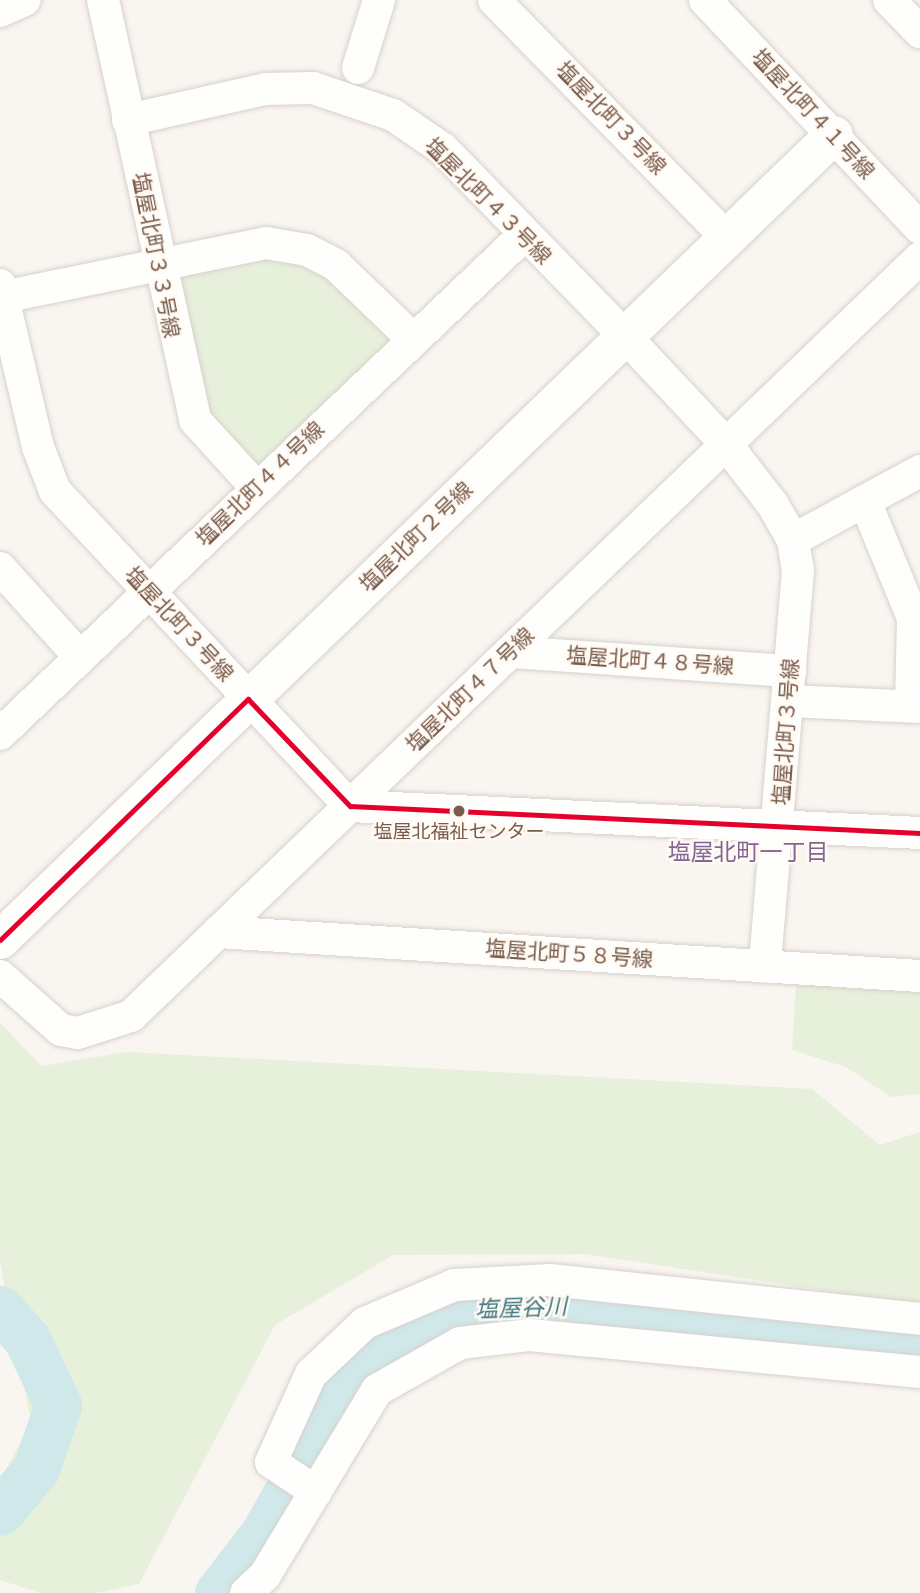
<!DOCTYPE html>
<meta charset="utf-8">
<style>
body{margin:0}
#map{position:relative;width:920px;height:1593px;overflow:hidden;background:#f9f5f0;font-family:Inter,"Noto Sans JP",sans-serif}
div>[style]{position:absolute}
.green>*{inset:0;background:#e7f0db}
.river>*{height:47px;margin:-23.5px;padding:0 23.5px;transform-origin:23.5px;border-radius:23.5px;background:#d0e8ea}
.roads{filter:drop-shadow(0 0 2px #d7d1cb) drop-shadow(0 0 2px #d7d1cb)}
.minor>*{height:32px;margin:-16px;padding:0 16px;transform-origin:16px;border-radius:16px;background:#fefefd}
.tertiary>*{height:38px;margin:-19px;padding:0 19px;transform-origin:19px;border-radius:19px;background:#fefefd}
.bus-1>*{height:5px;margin:-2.5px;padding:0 2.5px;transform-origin:2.5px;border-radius:2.5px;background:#e4002b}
.dots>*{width:19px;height:19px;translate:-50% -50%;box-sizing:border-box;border:4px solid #fffaf3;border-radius:50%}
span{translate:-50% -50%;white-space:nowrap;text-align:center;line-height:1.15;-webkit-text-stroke:5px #fffaf3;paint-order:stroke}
.bus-label{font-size:19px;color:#7a5c4d}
.street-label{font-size:21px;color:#7a5c4d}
.neighbourhood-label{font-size:23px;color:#846695}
.water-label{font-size:23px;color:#437c86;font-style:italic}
</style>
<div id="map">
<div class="green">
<div style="clip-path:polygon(267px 256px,302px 257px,340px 281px,388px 333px,389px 349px,264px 463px,248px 463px,208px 412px,174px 281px,185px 270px)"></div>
<div style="clip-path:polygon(796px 984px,920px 990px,920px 1094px,891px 1097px,846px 1067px,792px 1050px)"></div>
<div style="clip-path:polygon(0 1023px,42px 1066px,127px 1052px,812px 1089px,880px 1145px,920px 1132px,920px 1305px,585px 1254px,393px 1255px,275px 1325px,139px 1584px,96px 1593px,41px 1593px,0 1580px,0 1481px,31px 1421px,0 1262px)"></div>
</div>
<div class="river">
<div style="left:0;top:1309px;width:40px;rotate:48deg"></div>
<div style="left:27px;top:1339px;width:73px;rotate:64.8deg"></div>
<div style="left:58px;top:1405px;width:68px;rotate:109deg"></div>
<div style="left:36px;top:1469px;width:56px;rotate:129.9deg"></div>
<div style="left:218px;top:1593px;width:76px;rotate:-52.5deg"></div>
<div style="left:264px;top:1533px;width:178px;rotate:-60.7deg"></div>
<div style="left:351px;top:1378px;width:57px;rotate:-40.7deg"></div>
<div style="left:394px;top:1341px;width:60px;rotate:-27.8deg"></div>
<div style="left:447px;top:1313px;width:48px;rotate:-10.8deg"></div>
<div style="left:494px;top:1304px;width:76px;rotate:0.8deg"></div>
<div style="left:570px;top:1305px;width:167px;rotate:11deg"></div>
<div style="left:734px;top:1337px;width:176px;rotate:6.2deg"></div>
</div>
<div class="roads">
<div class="minor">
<div style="left:103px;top:0;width:430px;rotate:77.6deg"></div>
<div style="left:195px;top:420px;width:91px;rotate:47.7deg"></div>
<div style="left:494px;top:0;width:333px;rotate:45.6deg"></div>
<div style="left:705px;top:0;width:313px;rotate:46.7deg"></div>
<div style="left:889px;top:0;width:45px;rotate:45.9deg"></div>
<div style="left:0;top:11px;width:27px;rotate:-24deg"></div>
<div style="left:358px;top:68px;width:71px;rotate:-72.8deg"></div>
<div style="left:128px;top:120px;width:141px;rotate:-12.7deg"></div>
<div style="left:266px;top:89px;width:47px;rotate:-1.2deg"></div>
<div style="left:313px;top:88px;width:84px;rotate:18.6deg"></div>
<div style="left:393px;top:115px;width:60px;rotate:34.2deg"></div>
<div style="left:443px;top:149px;width:261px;rotate:45.8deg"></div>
<div style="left:625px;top:336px;width:148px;rotate:46.9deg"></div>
<div style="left:726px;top:444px;width:77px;rotate:52.4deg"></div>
<div style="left:773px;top:505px;width:40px;rotate:60.3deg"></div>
<div style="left:793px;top:540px;width:30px;rotate:81deg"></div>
<div style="left:798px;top:570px;width:398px;rotate:94.8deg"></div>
<div style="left:0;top:285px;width:166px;rotate:76.8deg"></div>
<div style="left:38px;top:447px;width:47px;rotate:68.9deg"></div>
<div style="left:55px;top:491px;width:432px;rotate:46.9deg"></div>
<div style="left:350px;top:806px;width:571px;rotate:2.71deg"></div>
<div style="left:3px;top:297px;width:268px;rotate:-11.6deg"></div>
<div style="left:266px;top:243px;width:42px;rotate:9.7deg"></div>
<div style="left:307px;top:250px;width:33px;rotate:27deg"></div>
<div style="left:336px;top:265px;width:107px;rotate:43.9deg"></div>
<div style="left:865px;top:501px;width:126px;rotate:67.7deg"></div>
<div style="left:913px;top:618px;width:88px;rotate:91.3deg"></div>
<div style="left:793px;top:540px;width:145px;rotate:-28.5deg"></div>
<div style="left:0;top:568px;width:120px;rotate:48deg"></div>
<div style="left:510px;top:652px;width:281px;rotate:3.9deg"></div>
<div style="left:789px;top:701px;width:131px;rotate:2.6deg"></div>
<div style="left:0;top:734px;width:721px;rotate:-43.59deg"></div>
<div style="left:218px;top:932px;width:703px;rotate:3.59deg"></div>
<div style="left:0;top:976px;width:81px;rotate:41.5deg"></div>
<div style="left:61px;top:1030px;width:17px;rotate:10deg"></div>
<div style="left:78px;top:1033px;width:56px;rotate:-17.8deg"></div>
<div style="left:131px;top:1016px;width:1094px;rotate:-43.85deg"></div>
<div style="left:316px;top:1492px;width:54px;rotate:-146.3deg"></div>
<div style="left:271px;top:1462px;width:97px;rotate:-65.6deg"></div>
<div style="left:311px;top:1374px;width:74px;rotate:-43.4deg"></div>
<div style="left:365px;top:1323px;width:97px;rotate:-23.1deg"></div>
<div style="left:454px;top:1285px;width:96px;rotate:-3deg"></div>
<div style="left:550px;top:1280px;width:372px;rotate:6deg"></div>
<div style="left:246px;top:1593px;width:26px;rotate:-43deg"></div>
<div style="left:265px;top:1575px;width:216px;rotate:-58.8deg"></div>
<div style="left:377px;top:1390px;width:95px;rotate:-29.5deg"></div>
<div style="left:460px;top:1343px;width:69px;rotate:-6.6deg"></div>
<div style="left:529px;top:1335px;width:393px;rotate:5.4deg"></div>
</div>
<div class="tertiary">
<div style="left:0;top:940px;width:1159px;rotate:-43.99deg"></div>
</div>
</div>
<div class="bus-1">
<div style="left:0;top:940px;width:346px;rotate:-44.2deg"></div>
<div style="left:248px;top:699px;width:148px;rotate:46.4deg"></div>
<div style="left:350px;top:806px;width:571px;rotate:2.71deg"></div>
</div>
<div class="dots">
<div style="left:459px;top:811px;background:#7a5c4d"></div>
</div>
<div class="bus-label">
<span style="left:459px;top:832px">塩屋北福祉センター</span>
</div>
<div class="street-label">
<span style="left:813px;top:114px;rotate:47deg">塩屋北町４１号線</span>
<span style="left:611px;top:118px;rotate:46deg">塩屋北町３号線</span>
<span style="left:488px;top:201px;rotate:45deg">塩屋北町４３号線</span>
<span style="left:156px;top:255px;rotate:79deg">塩屋北町３３号線</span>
<span style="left:260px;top:484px;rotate:-44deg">塩屋北町４４号線</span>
<span style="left:416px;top:537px;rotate:-44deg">塩屋北町２号線</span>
<span style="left:179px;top:624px;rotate:47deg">塩屋北町３号線</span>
<span style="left:650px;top:661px;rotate:4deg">塩屋北町４８号線</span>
<span style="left:470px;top:690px;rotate:-44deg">塩屋北町４７号線</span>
<span style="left:786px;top:732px;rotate:-86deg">塩屋北町３号線</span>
<span style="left:569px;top:954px;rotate:4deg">塩屋北町５８号線</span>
</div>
<div class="neighbourhood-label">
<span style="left:748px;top:852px">塩屋北町一丁目</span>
</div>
<div class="water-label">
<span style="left:521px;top:1308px;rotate:-2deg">塩屋谷川</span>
</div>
</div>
